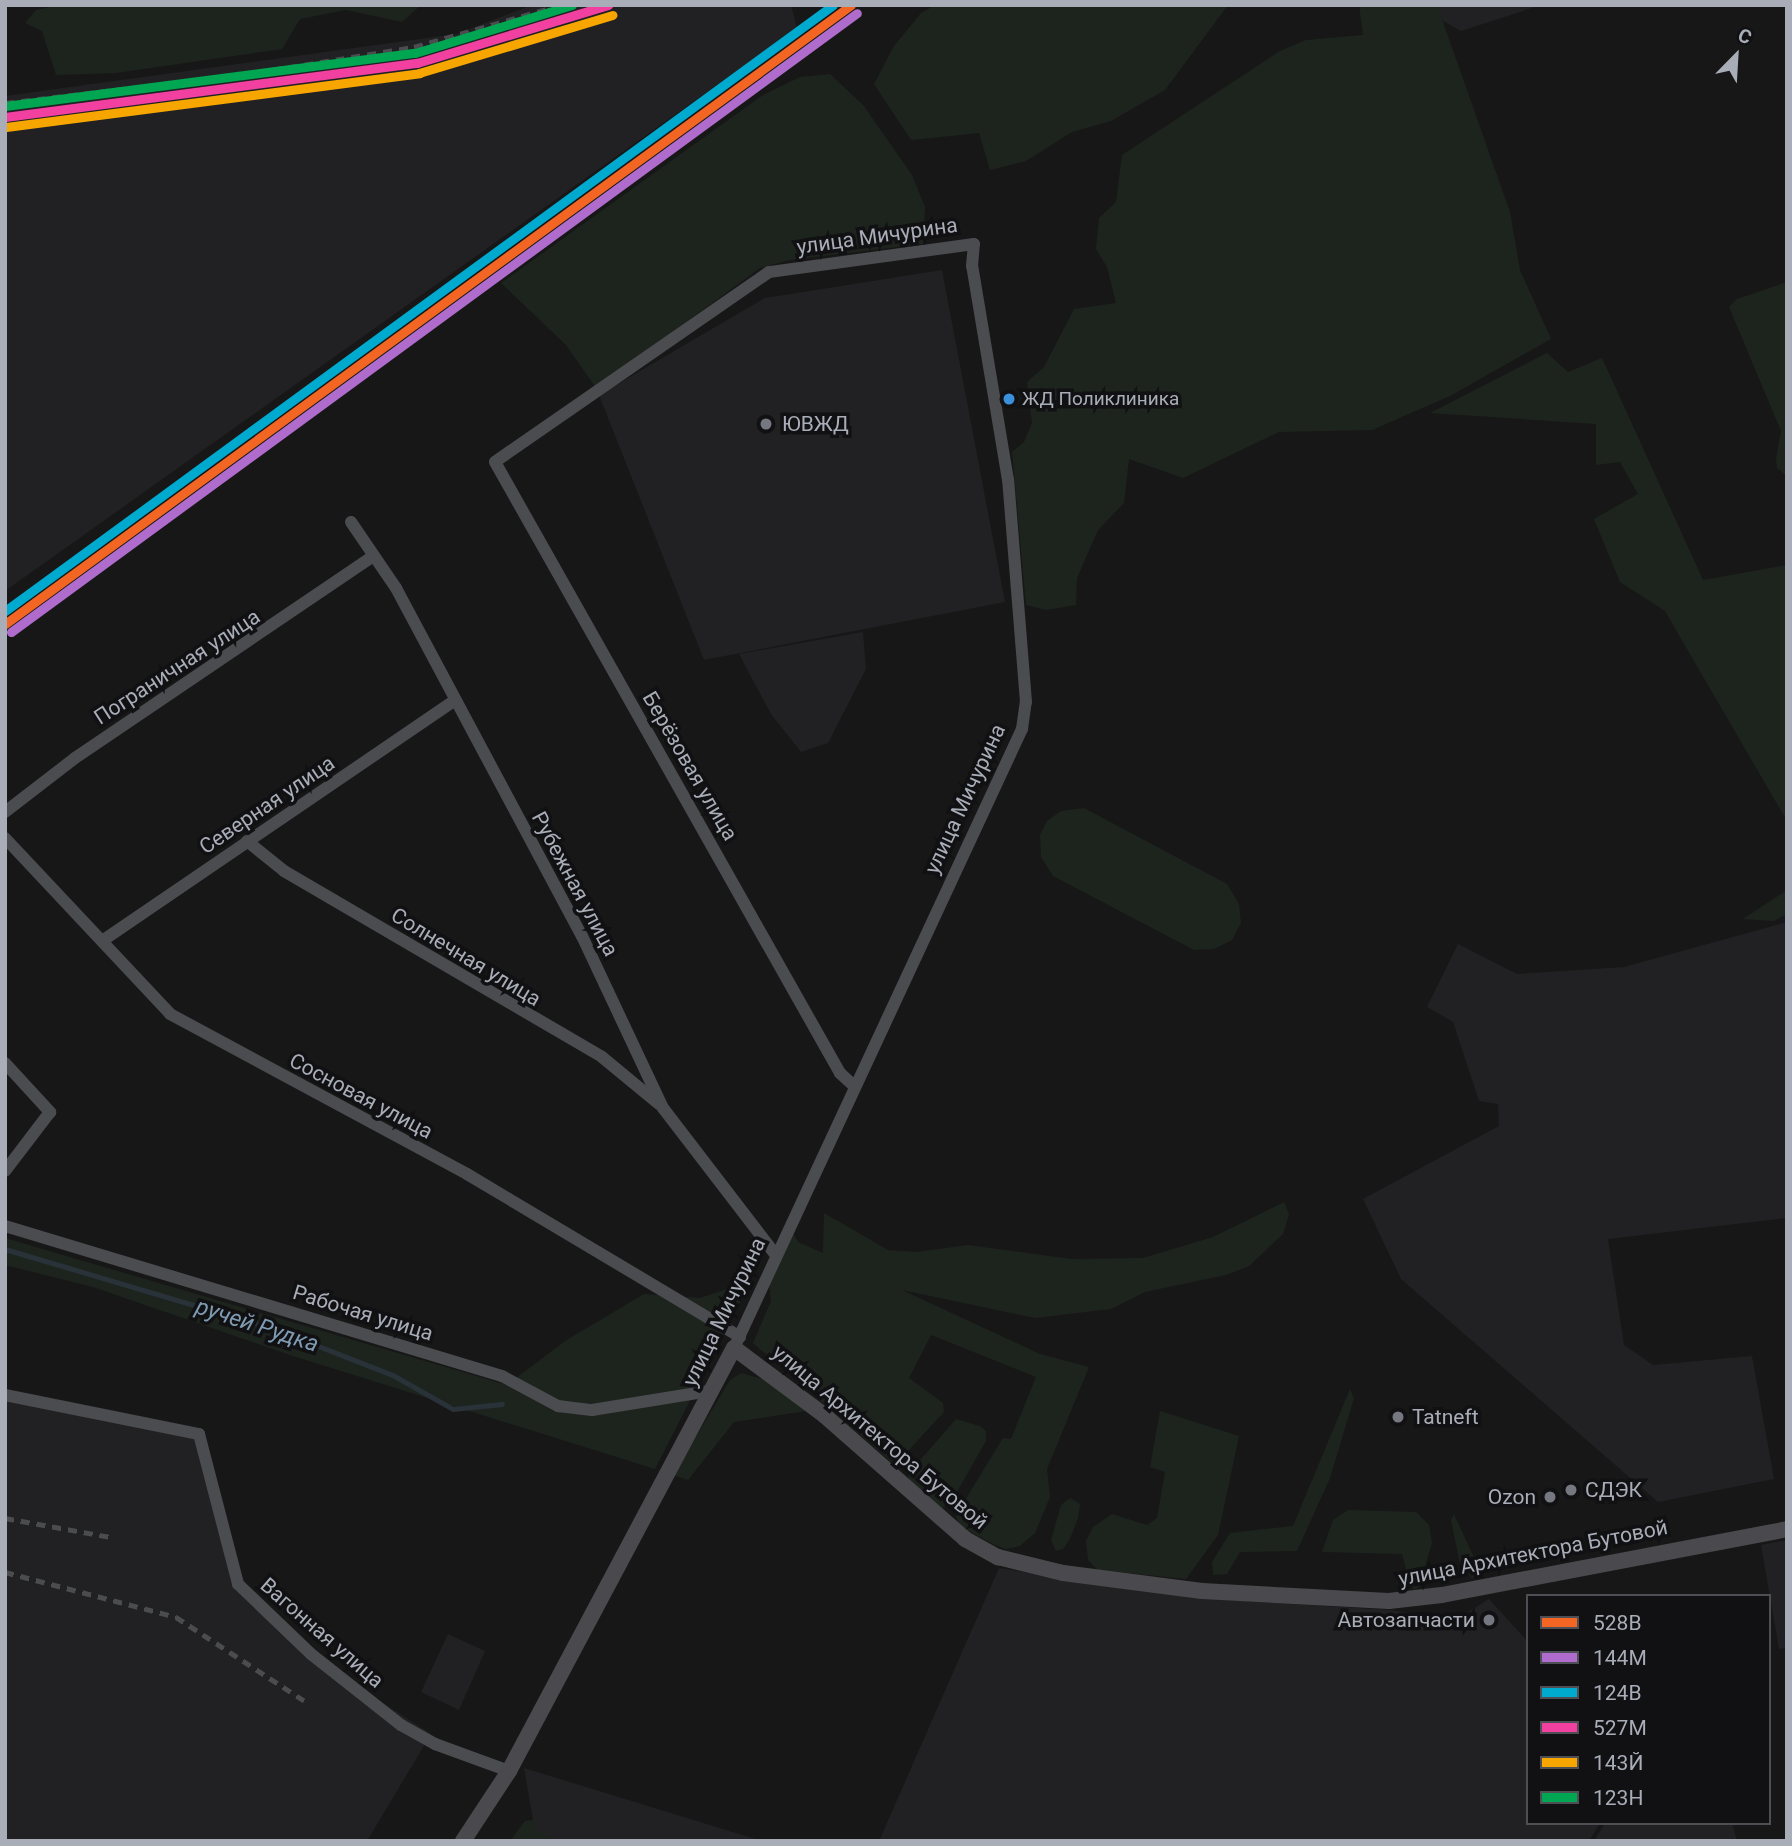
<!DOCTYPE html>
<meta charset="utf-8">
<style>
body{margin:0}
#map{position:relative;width:1792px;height:1846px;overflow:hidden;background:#171717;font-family:Roboto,sans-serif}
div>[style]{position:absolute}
.built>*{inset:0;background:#212123}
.green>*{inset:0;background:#1d241e}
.stream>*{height:4.5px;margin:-2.25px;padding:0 2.25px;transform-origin:2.25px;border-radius:2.25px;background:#2a3239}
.minor>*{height:12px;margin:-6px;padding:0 6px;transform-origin:6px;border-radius:6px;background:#4b4c50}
.secondary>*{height:16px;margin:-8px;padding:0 8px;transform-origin:8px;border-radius:8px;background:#4a4a4e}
.rail>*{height:4.5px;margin-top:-2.25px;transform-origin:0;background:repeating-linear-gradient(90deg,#4b4c4f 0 9px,transparent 0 16px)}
.rail-1>*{height:9px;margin:-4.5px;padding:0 4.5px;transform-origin:4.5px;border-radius:4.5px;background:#f26522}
.rail-2>*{height:9px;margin:-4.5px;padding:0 4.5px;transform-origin:4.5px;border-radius:4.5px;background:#b06ccc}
.rail-3>*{height:9px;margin:-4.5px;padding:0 4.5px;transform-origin:4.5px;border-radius:4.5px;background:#00a9ce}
.rail-4>*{height:9px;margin:-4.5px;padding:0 4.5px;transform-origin:4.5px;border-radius:4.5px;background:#f240a1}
.rail-5>*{height:9px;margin:-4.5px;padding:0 4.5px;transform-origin:4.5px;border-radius:4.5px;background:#f7a600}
.rail-6>*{height:9px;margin:-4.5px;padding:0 4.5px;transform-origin:4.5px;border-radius:4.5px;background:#00a651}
.dots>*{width:19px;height:19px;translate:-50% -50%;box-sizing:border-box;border:4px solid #111113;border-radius:50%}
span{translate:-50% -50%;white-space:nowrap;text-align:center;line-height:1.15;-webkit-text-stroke:7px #111113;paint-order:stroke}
.bus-label{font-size:19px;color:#a8adb8}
.left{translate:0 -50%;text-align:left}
.street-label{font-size:21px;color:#a8adb8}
.poi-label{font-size:21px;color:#a8adb8}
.right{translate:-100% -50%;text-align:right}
.water-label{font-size:23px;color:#7f9bb3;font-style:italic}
.frame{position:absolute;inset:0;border:7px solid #a8adb8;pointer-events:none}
.legend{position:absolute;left:1526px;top:1594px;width:245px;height:231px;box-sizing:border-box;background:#111113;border:2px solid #4d4f55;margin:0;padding:9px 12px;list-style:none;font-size:21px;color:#a8adb8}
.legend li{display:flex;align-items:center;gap:14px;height:35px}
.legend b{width:35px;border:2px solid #4d4f55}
.north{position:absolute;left:1701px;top:21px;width:70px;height:70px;-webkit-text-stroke:5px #111113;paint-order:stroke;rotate:24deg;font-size:19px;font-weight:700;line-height:28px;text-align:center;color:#a8adb8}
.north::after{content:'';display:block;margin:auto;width:24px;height:32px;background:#a8adb8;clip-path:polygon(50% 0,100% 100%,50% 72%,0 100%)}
</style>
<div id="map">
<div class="built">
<div style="clip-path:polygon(532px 5px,791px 5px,797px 28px,5px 591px,5px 96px,456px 34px)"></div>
<div style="clip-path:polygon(1415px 5px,1541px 5px,1461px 31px)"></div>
<div style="clip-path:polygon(942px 270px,1005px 602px,704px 660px,599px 395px,765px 298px)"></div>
<div style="clip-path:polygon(863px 632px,866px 669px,828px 743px,801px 752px,771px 714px,739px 654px)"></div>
<div style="clip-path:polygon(1787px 922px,1787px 1218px,1608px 1239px,1624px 1345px,1653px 1365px,1752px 1356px,1774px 1479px,1658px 1502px,1401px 1279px,1363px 1199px,1499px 1126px,1498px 1104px,1479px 1101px,1453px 1022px,1427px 1007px,1458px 944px,1517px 974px,1624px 967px)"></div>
<div style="clip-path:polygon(5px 1395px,198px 1435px,237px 1585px,309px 1655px,431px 1734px,367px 1841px,5px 1841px)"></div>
<div style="clip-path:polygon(1787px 1540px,1787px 1648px,1779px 1649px,1761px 1545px)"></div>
<div style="clip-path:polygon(999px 1568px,1193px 1598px,1391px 1610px,1455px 1620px,1489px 1599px,1528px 1642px,1528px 1823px,1600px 1823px,1589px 1841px,879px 1841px)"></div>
<div style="clip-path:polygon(448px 1634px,485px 1651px,459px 1710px,421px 1692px)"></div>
<div style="clip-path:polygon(524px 1768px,762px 1841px,528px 1841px,535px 1831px)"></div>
<div style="clip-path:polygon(1605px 1823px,1732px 1823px,1737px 1841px,1594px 1841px)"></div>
</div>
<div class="green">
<div style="clip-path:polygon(59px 5px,421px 5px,402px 22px,346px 10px,300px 19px,282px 49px,116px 73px,56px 75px,42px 31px,25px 23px,36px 10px)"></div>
<div style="clip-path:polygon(935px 5px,1228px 5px,1165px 90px,1111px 121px,1072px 132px,1026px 161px,990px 170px,979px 133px,911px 140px,874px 84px,894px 46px,921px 13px)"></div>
<div style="clip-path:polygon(1359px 5px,1437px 5px,1510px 212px,1520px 270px,1551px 339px,1450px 396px,1372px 430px,1279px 432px,1183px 478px,1129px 459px,1124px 503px,1098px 530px,1077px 578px,1076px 605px,1046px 610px,1026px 605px,1012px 452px,1024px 442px,1032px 423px,1027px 382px,1044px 367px,1074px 309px,1116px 303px,1107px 267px,1096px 249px,1099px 218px,1116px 202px,1122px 155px,1280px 51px,1306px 40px,1363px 35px)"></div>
<div style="clip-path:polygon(830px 74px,863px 105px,912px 175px,925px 207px,923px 244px,789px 260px,760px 268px,596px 388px,566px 345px,501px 283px,763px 95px,800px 77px)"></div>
<div style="clip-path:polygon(1787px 282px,1787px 476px,1777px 468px,1776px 459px,1781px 431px,1729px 307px,1737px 299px)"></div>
<div style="clip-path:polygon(1547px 353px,1568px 372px,1602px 358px,1703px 580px,1787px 565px,1787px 821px,1665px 611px,1620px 582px,1594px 519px,1638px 494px,1620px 462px,1596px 465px,1596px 424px,1430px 413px)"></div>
<div style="clip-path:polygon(1084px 808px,1227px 884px,1239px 904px,1241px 923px,1232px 940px,1214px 949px,1194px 950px,1053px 876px,1041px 857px,1040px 835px,1047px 821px,1061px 811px)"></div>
<div style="clip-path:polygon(1787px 890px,1787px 914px,1774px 921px,1743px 919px)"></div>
<div style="clip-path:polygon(1284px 1202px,1289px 1214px,1283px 1234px,1249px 1266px,1226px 1275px,1145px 1292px,1111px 1309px,1035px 1318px,902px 1290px,1040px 1354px,1089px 1367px,1047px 1469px,1050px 1497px,1035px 1533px,1020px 1546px,1005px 1549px,995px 1545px,959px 1526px,956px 1515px,1003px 1438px,1011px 1439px,1036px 1377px,931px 1335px,909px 1378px,943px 1403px,944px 1412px,895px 1465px,753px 1343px,771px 1301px,769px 1284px,792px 1231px,798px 1242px,823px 1253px,824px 1213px,888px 1250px,916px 1252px,968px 1245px,1071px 1259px,1143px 1258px,1213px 1237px)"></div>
<div style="clip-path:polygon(5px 1238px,507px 1385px,565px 1341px,644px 1294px,700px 1298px,751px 1281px,655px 1469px,293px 1356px,93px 1287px,5px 1265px)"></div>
<div style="clip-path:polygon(741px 1373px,766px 1380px,806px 1411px,734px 1422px,688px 1480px,673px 1475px,730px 1380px)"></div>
<div style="clip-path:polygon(1350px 1389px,1354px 1398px,1330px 1478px,1297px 1551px,1240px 1552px,1227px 1574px,1213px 1575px,1212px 1562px,1230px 1533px,1293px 1526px)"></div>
<div style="clip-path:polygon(1160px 1411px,1239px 1436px,1218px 1535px,1186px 1579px,1098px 1570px,1088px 1560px,1086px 1541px,1093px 1527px,1112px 1514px,1147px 1525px,1157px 1518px,1165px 1472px,1150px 1467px)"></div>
<div style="clip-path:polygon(956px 1419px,980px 1426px,986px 1431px,986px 1441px,954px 1497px,942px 1509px,909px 1481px,908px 1474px)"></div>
<div style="clip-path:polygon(1070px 1498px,1080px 1504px,1078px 1518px,1070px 1539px,1063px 1549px,1056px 1551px,1051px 1540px,1061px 1505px)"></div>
<div style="clip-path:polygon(1348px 1510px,1416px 1512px,1429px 1525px,1432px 1543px,1419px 1587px,1414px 1590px,1410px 1585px,1402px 1554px,1322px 1552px,1333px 1520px)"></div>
<div style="clip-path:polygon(1454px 1514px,1477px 1564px,1478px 1575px,1472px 1578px,1460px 1564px,1451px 1520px)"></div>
<div style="clip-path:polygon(534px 1820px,536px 1831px,558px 1841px,510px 1841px,525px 1821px)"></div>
</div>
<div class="stream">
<div style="left:5px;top:1249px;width:282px;rotate:16.5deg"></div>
<div style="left:275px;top:1329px;width:127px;rotate:21.3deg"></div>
<div style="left:393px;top:1375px;width:69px;rotate:29.5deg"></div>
<div style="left:453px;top:1409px;width:49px;rotate:-5.8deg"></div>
</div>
<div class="minor">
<div style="left:351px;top:522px;width:80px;rotate:55.7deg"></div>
<div style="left:396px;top:588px;width:395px;rotate:61.9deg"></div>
<div style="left:582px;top:936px;width:190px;rotate:64.8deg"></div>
<div style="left:663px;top:1108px;width:185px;rotate:52.5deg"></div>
<div style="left:5px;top:812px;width:88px;rotate:-37.6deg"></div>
<div style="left:75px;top:758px;width:359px;rotate:-34.1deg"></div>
<div style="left:5px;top:838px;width:241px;rotate:46.8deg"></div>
<div style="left:170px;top:1014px;width:337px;rotate:28.3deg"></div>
<div style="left:467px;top:1174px;width:318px;rotate:30.8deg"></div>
<div style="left:247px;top:841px;width:48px;rotate:39deg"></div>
<div style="left:284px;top:871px;width:368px;rotate:30.3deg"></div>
<div style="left:602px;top:1057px;width:74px;rotate:39.5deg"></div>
<div style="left:102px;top:941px;width:425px;rotate:-34.3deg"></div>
<div style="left:5px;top:1063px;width:67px;rotate:47.4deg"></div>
<div style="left:50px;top:1112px;width:74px;rotate:127.3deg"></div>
<div style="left:5px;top:1226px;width:519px;rotate:16.79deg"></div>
<div style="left:502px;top:1376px;width:64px;rotate:28.2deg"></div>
<div style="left:558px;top:1406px;width:34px;rotate:7deg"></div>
<div style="left:592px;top:1410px;width:119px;rotate:-9.2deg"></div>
<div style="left:734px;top:1348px;width:683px;rotate:-65.05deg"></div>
<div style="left:1022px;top:729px;width:27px;rotate:-82deg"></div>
<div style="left:1026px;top:702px;width:223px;rotate:-94.6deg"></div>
<div style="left:1008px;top:480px;width:217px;rotate:-99.5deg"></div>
<div style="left:972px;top:266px;width:22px;rotate:-85deg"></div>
<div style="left:974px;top:244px;width:207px;rotate:172.2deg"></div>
<div style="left:769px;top:272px;width:333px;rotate:145.3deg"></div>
<div style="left:495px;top:462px;width:702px;rotate:60.55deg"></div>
<div style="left:840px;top:1073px;width:19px;rotate:43deg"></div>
<div style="left:5px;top:1395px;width:198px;rotate:11.4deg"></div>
<div style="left:199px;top:1434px;width:155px;rotate:75.4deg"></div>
<div style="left:238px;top:1584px;width:101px;rotate:43.8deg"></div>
<div style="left:311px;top:1654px;width:115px;rotate:38.3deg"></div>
<div style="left:401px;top:1725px;width:39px;rotate:29deg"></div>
<div style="left:435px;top:1744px;width:79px;rotate:20deg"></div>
</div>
<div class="secondary">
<div style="left:463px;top:1841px;width:84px;rotate:-56.7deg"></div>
<div style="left:509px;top:1771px;width:479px;rotate:-62deg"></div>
<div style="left:734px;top:1348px;width:112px;rotate:36.7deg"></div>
<div style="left:824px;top:1415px;width:188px;rotate:41.3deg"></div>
<div style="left:965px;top:1539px;width:38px;rotate:29deg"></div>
<div style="left:998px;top:1557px;width:67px;rotate:13.8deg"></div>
<div style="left:1063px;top:1573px;width:140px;rotate:7.4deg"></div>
<div style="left:1202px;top:1591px;width:187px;rotate:3.1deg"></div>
<div style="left:1389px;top:1601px;width:53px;rotate:-6.5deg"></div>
<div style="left:1442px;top:1595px;width:351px;rotate:-10.8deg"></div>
</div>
<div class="rail">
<div style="left:5px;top:103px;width:238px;rotate:-6.8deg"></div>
<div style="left:241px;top:75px;width:175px;rotate:-9.2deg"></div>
<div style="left:414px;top:47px;width:152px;rotate:-16deg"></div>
<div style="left:5px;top:1518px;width:108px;rotate:10.2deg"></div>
<div style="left:5px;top:1572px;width:177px;rotate:14.7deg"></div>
<div style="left:176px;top:1617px;width:158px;rotate:33.1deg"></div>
</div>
<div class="rail-1">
<div style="left:5px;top:624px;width:1048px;rotate:-36.19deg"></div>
</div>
<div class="rail-2">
<div style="left:11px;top:632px;width:1048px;rotate:-36.19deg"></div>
</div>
<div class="rail-3">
<div style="left:5px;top:611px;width:1026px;rotate:-36.2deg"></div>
</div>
<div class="rail-4">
<div style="left:5px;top:117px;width:416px;rotate:-7.5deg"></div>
<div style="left:417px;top:63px;width:200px;rotate:-16.9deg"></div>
</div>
<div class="rail-5">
<div style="left:6px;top:127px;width:417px;rotate:-7.4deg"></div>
<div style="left:419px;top:73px;width:202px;rotate:-16.7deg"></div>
</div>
<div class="rail-6">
<div style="left:5px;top:106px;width:413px;rotate:-7.4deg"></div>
<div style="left:415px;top:53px;width:164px;rotate:-17deg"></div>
</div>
<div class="dots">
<div style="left:1009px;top:399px;background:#3a90db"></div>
<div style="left:766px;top:424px;background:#757880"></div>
<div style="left:1398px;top:1417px;background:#757880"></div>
<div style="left:1571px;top:1490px;background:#757880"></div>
<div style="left:1550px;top:1497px;background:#757880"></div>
<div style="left:1489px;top:1620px;background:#757880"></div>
</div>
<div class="bus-label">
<span class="left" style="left:1022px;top:399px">ЖД Поликлиника</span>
</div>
<div class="street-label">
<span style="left:877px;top:236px;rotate:-8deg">улица Мичурина</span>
<span style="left:177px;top:667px;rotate:-33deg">Пограничная улица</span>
<span style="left:690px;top:766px;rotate:60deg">Берёзовая улица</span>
<span style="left:965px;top:799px;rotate:-65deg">улица Мичурина</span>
<span style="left:267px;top:805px;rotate:-34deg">Северная улица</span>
<span style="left:575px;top:884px;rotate:62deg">Рубежная улица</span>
<span style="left:466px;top:957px;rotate:31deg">Солнечная улица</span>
<span style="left:361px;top:1096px;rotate:28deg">Сосновая улица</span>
<span style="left:724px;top:1312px;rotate:-64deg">улица Мичурина</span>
<span style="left:363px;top:1313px;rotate:17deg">Рабочая улица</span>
<span style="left:880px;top:1437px;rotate:40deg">улица Архитектора Бутовой</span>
<span style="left:1533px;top:1553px;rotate:-11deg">улица Архитектора Бутовой</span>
<span style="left:322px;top:1633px;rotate:41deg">Вагонная улица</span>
</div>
<div class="poi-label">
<span class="left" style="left:782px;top:424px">ЮВЖД</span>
<span class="left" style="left:1412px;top:1417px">Tatneft</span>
<span class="left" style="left:1585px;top:1490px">СДЭК</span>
<span class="right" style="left:1536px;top:1497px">Ozon</span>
<span class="right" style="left:1475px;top:1620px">Автозапчасти</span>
</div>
<div class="water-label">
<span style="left:257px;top:1326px;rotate:18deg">ручей Рудка</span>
</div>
<div class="frame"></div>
<ul class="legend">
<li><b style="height:9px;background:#f26522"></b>528В</li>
<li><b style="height:9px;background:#b06ccc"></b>144М</li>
<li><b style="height:9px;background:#00a9ce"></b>124В</li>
<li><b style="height:9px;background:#f240a1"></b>527М</li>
<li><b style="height:9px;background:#f7a600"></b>143Й</li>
<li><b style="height:9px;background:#00a651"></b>123Н</li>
</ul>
<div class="north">С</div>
</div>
